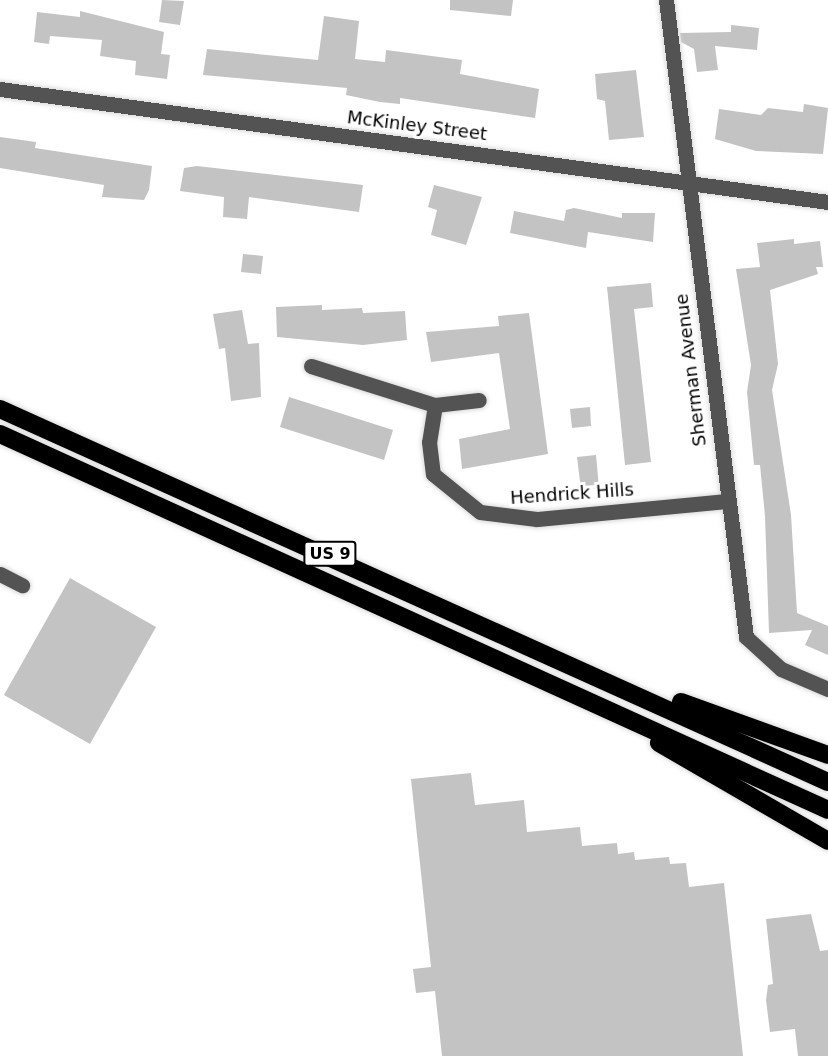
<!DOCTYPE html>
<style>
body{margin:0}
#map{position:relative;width:828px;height:1056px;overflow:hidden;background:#fff;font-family:"DejaVu Sans",sans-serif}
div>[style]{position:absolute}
.building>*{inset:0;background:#c3c3c3}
.roads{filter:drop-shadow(0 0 2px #dbdbdb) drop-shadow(0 0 2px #dbdbdb)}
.minor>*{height:15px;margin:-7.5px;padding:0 7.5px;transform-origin:7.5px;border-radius:7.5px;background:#535353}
.highway>*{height:18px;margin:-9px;padding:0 9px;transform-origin:9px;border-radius:9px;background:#000}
span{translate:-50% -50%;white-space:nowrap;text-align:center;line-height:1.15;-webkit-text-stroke:6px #fff;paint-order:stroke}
.shield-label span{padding:2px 4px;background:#fff;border:2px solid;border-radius:4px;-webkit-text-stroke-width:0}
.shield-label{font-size:16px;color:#000;font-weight:700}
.street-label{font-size:18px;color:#000}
</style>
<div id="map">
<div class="building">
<div style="clip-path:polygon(162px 0,184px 1px,180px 25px,159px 22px)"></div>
<div style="clip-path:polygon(450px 0,513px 0,511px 16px,450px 10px)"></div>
<div style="clip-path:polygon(80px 11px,164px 32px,161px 54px,170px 55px,167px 79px,135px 75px,136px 61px,100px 56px,102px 40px,50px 36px,49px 44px,34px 42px,37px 12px,80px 17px)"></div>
<div style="clip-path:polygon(324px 16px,359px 21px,355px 59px,385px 62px,386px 50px,462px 60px,460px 74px,539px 89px,535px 118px,400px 98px,400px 104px,380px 102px,346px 95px,347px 88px,203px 75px,207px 49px,318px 60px)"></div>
<div style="clip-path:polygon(731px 25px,759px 28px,757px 50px,715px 46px,718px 70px,697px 72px,694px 49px,681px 42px,680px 33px,731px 32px)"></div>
<div style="clip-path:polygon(636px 70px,644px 137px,609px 140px,605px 101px,597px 99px,595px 74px)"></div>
<div style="clip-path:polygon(804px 104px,828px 108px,823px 154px,756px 151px,715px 139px,719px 109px,761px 115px,768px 108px,803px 112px)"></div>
<div style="clip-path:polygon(0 137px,36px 142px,35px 148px,152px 166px,149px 190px,144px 200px,102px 197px,104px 185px,0 168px)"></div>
<div style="clip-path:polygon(197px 166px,363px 185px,359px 212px,249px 197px,247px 219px,223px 217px,224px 197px,180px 191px,184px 168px)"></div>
<div style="clip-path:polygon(434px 185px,482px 197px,466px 245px,431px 235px,437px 210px,428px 207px)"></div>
<div style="clip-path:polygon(574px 208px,622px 218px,622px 213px,655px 213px,653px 242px,588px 232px,586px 248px,510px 233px,514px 211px,564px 221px,566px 210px)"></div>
<div style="clip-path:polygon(794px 239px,794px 244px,820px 241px,823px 267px,816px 267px,818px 274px,770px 290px,778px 364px,772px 390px,791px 515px,797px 613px,828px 626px,828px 655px,805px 645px,812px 630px,769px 633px,765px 516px,760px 465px,754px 465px,747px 392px,751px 365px,736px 269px,760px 267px,757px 243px)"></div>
<div style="clip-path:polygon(243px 254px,263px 256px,261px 274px,241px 272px)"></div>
<div style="clip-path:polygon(651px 283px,653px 307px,634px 309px,651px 462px,625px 465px,607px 287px)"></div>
<div style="clip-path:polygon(322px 305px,322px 310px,362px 308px,363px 313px,405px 311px,407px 340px,363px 345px,277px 337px,276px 307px)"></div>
<div style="clip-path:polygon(242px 310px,248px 344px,259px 343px,261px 397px,231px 401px,225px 348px,219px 349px,213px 314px)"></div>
<div style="clip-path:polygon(529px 313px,548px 454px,462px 469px,459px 439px,510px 429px,499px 353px,431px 362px,426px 332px,499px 326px,498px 316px)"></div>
<div style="clip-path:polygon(289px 397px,393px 430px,384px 460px,280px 427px)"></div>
<div style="clip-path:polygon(590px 407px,591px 426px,572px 428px,570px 409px)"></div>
<div style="clip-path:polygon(596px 455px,599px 488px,581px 490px,577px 457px)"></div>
<div style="clip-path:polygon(70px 578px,156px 627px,90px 744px,4px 695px)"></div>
<div style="clip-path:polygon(471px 773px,475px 805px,524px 800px,527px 832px,580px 827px,582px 846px,617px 843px,618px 854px,634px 852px,635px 860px,669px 857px,670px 864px,686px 863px,689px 887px,724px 883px,743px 1056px,442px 1056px,435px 991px,416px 993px,413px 969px,431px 967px,411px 779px)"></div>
<div style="clip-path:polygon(811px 914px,820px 951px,828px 950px,828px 1056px,798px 1056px,795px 1029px,770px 1032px,766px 1000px,768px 985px,773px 984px,766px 919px)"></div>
</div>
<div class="roads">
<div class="minor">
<div style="left:666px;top:0;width:642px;rotate:82.84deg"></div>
<div style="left:746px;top:637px;width:47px;rotate:42.4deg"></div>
<div style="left:781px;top:669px;width:51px;rotate:23.1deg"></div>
<div style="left:0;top:89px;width:836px;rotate:7.77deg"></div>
<div style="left:311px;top:366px;width:130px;rotate:17.5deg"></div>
<div style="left:435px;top:405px;width:44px;rotate:-6.5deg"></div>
<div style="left:435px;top:405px;width:37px;rotate:99deg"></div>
<div style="left:429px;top:442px;width:32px;rotate:83deg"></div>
<div style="left:433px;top:474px;width:60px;rotate:39deg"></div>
<div style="left:480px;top:512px;width:57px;rotate:7deg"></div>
<div style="left:537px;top:519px;width:191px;rotate:-5.4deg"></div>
<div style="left:0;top:574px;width:25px;rotate:27deg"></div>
</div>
<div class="highway">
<div style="left:0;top:409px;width:908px;rotate:24.25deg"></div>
<div style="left:0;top:434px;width:909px;rotate:24.42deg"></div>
<div style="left:681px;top:702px;width:156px;rotate:19.8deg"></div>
<div style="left:659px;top:743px;width:195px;rotate:30.1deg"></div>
</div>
</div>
<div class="shield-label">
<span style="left:330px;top:554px">US 9</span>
</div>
<div class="street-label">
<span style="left:417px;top:126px;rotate:7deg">McKinley Street</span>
<span style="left:691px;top:370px;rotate:-97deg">Sherman Avenue</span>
<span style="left:572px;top:494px;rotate:-4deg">Hendrick Hills</span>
</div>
</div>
